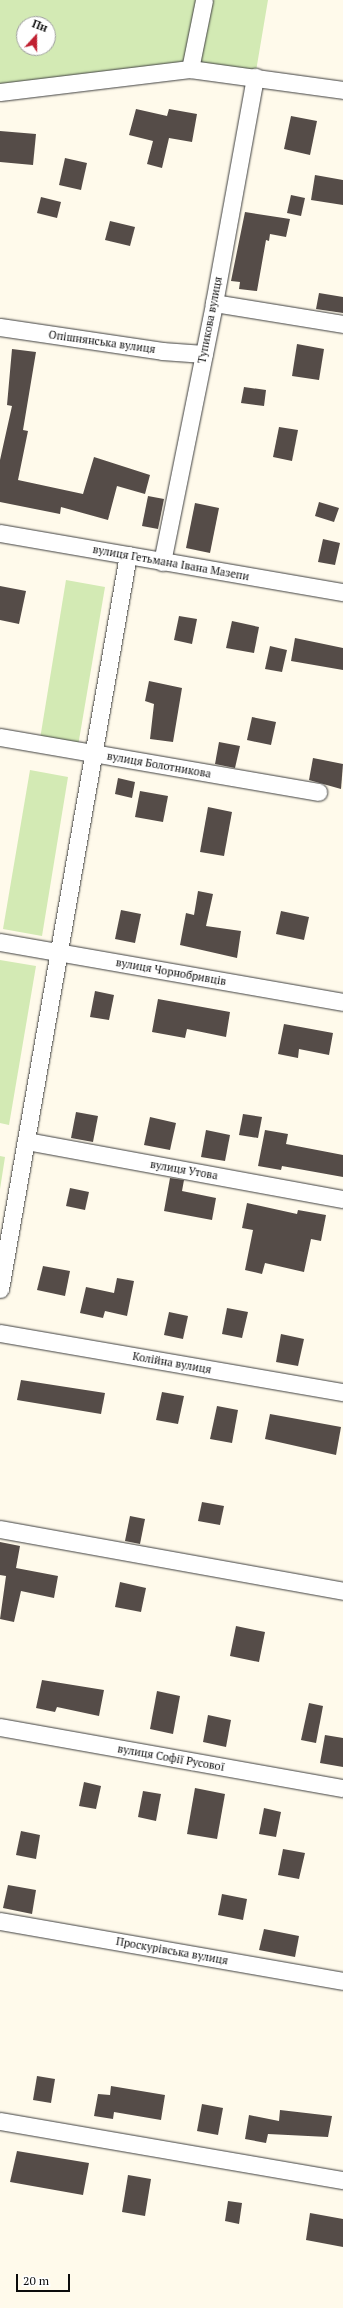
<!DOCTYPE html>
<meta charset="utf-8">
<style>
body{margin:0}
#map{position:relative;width:343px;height:2308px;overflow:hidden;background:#fffaeb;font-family:"PT Serif",serif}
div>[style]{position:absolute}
.green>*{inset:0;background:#d3eab4}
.building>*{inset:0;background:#554c48}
.roads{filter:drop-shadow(0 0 1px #3f3f3f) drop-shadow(0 0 1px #3f3f3f)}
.minor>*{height:17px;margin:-8.5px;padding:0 8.5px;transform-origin:8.5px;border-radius:8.5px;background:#fff}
span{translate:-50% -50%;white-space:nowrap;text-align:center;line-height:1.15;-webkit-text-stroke:4px #fff;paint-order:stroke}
.street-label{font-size:11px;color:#0c0c0c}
.north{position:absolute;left:16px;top:16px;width:40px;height:40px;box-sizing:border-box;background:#fff;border:1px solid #9e9e9e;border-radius:50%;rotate:21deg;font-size:11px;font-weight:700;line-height:16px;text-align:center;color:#0c0c0c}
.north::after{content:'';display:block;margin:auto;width:14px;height:18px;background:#c02031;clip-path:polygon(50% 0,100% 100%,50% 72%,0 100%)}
.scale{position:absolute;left:16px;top:2274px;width:54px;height:18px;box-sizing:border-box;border:2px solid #0c0c0c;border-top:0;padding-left:5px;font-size:12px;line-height:14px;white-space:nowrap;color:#0c0c0c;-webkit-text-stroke:3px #fff;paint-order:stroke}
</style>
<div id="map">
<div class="green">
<div style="clip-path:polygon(evenodd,0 0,268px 0,255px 77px,190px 69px,0 92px,0 0,24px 24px,48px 24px,48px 48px,24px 48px,24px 24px)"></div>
<div style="clip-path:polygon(66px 580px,105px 587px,78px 746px,40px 739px)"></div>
<div style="clip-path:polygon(30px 770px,68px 777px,42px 936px,3px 929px)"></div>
<div style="clip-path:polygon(0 960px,36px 966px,9px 1125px,0 1123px)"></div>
<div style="clip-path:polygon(0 1156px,5px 1157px,0 1189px)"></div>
</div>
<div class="building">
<div style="clip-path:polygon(136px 109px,167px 116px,169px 109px,197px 114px,192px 142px,169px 138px,162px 168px,147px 164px,153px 141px,129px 135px)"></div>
<div style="clip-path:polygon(291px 116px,317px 121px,310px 155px,284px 149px)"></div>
<div style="clip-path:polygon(0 131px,36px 134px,33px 165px,0 162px)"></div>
<div style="clip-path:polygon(65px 158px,87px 163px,81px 190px,59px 185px)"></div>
<div style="clip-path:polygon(315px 175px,343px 180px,343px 205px,311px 200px)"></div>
<div style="clip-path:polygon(291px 195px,305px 198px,301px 216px,287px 213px)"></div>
<div style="clip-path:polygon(41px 197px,61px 202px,57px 218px,37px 213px)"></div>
<div style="clip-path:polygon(245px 212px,290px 219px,286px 237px,270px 234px,269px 241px,266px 240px,257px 291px,239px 289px,240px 282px,231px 281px)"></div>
<div style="clip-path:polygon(110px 221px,135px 227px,130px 246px,105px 240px)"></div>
<div style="clip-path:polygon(319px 293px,343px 297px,343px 313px,316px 309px)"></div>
<div style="clip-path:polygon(297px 344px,324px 349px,319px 380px,292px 376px)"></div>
<div style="clip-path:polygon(12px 349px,36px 352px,23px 430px,28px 431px,18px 480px,83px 494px,94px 457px,150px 475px,145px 494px,117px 486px,108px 520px,61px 507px,60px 514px,0 502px,0 460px,12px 406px,7px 405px)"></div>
<div style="clip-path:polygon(244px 387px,266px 390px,264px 406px,241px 403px)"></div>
<div style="clip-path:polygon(279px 427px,298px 430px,292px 461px,273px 457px)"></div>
<div style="clip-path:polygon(148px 496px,164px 499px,158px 529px,142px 526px)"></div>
<div style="clip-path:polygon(319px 502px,339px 508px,334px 522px,315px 516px)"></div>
<div style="clip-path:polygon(195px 503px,219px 508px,210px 553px,186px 548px)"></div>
<div style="clip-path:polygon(323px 539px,340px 543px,335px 565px,318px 562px)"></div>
<div style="clip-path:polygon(0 586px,26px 591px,19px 624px,0 620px)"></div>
<div style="clip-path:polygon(179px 616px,197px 619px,192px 644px,174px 640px)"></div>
<div style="clip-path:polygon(232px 621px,259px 627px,254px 653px,226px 648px)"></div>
<div style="clip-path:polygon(295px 638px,343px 648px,343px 670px,291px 661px)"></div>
<div style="clip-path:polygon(270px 646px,287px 650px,282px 672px,265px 669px)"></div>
<div style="clip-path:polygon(149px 681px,182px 688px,173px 742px,150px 739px,154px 704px,145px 701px)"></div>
<div style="clip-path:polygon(252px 717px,276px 722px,271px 745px,247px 740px)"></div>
<div style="clip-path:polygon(219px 742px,240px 746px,235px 768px,215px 764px)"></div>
<div style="clip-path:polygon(313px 758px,343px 764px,341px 789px,309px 780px)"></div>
<div style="clip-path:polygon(118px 778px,135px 782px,132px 798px,115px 794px)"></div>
<div style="clip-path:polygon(140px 791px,168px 796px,163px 822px,135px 817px)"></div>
<div style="clip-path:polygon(208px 807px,232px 812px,224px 856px,200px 852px)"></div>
<div style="clip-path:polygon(198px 891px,213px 894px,206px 926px,241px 931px,237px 958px,180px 945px,186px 913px,194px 915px)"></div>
<div style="clip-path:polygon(121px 910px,141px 914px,135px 943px,115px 939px)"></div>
<div style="clip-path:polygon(281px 911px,309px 917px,304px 940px,276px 934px)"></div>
<div style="clip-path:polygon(95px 991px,114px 995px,109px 1020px,90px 1017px)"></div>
<div style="clip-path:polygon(158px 999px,230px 1012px,226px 1037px,187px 1029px,185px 1038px,152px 1032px)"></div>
<div style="clip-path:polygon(284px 1024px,333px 1033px,329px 1055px,299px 1049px,298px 1058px,278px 1054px)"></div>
<div style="clip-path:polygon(76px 1112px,98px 1116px,93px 1142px,71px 1138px)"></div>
<div style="clip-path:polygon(243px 1114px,262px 1117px,258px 1138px,239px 1135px)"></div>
<div style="clip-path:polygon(150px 1117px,176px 1123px,170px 1150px,144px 1145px)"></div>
<div style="clip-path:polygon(206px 1130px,230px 1135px,225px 1161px,201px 1157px)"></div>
<div style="clip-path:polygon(265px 1130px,288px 1134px,286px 1144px,343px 1155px,343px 1177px,282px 1166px,281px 1170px,258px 1166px)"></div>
<div style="clip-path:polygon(170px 1178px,184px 1180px,182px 1191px,216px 1198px,212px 1220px,164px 1211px)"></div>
<div style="clip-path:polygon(70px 1188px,89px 1192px,85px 1210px,66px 1206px)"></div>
<div style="clip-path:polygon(247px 1203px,297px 1214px,298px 1210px,326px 1215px,321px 1241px,311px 1239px,304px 1272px,265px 1263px,262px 1274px,245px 1270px,253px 1230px,242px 1228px)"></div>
<div style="clip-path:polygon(43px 1266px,70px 1271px,65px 1296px,37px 1290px)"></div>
<div style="clip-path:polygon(117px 1278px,134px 1281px,127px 1316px,105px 1311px,103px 1318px,80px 1313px,86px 1287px,114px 1293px)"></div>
<div style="clip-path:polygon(227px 1308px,248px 1312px,242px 1338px,222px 1334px)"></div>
<div style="clip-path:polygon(169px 1312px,188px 1316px,183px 1339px,164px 1335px)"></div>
<div style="clip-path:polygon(281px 1334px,304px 1339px,298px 1366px,276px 1362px)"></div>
<div style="clip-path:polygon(21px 1380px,105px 1393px,101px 1414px,17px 1400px)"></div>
<div style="clip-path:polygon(162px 1392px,184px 1396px,178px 1424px,156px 1420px)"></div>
<div style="clip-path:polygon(217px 1406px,238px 1410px,232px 1443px,210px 1439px)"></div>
<div style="clip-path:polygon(270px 1414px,341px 1427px,336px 1455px,265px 1439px)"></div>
<div style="clip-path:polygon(202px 1502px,224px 1506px,220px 1525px,198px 1521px)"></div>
<div style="clip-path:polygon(130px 1516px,145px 1519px,140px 1544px,125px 1541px)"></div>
<div style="clip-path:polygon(0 1542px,20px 1546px,16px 1568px,58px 1576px,54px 1598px,21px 1591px,14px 1622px,0 1619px,6px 1576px,0 1575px)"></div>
<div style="clip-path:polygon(120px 1582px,146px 1588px,141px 1612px,115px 1607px)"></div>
<div style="clip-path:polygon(236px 1626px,265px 1632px,259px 1662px,230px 1656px)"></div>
<div style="clip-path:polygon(42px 1680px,104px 1690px,99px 1716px,57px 1707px,55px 1712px,36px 1708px)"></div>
<div style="clip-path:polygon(157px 1691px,180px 1696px,173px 1734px,150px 1729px)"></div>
<div style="clip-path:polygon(309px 1703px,323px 1706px,316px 1743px,301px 1740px)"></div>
<div style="clip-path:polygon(208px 1715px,231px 1720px,226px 1747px,203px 1742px)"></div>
<div style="clip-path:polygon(325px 1735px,343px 1738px,343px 1767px,320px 1763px)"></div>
<div style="clip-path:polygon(84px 1782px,101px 1786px,96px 1809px,79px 1806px)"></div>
<div style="clip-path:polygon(195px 1788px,225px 1794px,217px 1839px,187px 1834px)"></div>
<div style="clip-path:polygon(143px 1791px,161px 1794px,156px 1821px,138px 1817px)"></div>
<div style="clip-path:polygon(264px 1808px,281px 1812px,276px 1837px,259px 1834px)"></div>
<div style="clip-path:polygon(21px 1831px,40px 1835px,36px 1859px,16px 1855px)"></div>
<div style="clip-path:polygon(283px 1849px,305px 1853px,299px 1879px,278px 1875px)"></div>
<div style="clip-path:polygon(8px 1885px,36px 1890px,32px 1914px,3px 1908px)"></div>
<div style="clip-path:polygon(222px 1894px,247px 1899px,243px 1920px,218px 1915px)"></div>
<div style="clip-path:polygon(264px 1929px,299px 1936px,295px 1957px,259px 1950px)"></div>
<div style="clip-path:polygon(37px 2076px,55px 2079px,51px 2103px,33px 2100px)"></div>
<div style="clip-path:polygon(111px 2086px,165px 2095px,161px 2120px,114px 2112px,113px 2119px,94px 2116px,98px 2094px,110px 2095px)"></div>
<div style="clip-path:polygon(202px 2104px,223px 2108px,218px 2135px,197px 2131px)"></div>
<div style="clip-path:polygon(280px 2110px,332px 2116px,328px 2137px,268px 2134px,266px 2143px,245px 2139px,249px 2115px,279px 2121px)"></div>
<div style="clip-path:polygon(17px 2151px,89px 2163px,83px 2195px,10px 2182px)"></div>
<div style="clip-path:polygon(128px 2175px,151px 2179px,145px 2216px,122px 2212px)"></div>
<div style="clip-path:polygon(228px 2201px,242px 2203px,239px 2224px,225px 2221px)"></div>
<div style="clip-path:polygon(310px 2213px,343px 2219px,343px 2247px,306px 2240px)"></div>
</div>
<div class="roads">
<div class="minor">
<div style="left:190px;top:69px;width:70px;rotate:-78.5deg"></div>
<div style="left:0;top:92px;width:191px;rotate:-6.9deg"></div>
<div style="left:190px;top:69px;width:154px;rotate:7.8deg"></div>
<div style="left:214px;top:303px;width:131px;rotate:9.2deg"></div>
<div style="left:0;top:327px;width:164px;rotate:8.4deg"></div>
<div style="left:162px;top:351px;width:42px;rotate:4.1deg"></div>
<div style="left:0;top:533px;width:348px;rotate:9.8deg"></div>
<div style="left:162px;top:562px;width:264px;rotate:-78.6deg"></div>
<div style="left:214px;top:303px;width:230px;rotate:-79.7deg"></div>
<div style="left:0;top:737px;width:323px;rotate:9.8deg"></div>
<div style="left:0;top:942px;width:348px;rotate:9.9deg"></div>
<div style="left:26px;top:1141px;width:322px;rotate:10.4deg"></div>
<div style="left:0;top:1289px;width:745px;rotate:-80.11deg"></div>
<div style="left:0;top:1333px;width:348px;rotate:9.8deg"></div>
<div style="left:0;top:1529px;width:349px;rotate:10.2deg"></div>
<div style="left:0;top:1727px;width:348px;rotate:10.1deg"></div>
<div style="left:0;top:1921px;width:348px;rotate:9.9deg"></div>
<div style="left:0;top:2121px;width:348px;rotate:9.8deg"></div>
</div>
</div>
<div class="street-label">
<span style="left:210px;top:320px;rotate:-79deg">Тупикова вулиця</span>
<span style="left:102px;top:342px;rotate:8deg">Опішнянська вулиця</span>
<span style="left:171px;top:563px;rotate:10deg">вулиця Гетьмана Івана Мазепи</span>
<span style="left:159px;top:765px;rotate:10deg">вулиця Болотникова</span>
<span style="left:171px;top:972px;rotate:10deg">вулиця Чорнобривців</span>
<span style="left:184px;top:1170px;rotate:10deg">вулиця Утова</span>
<span style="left:172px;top:1363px;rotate:10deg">Колійна вулиця</span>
<span style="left:171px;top:1758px;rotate:10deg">вулиця Софії Русової</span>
<span style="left:172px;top:1951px;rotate:10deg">Проскурівська вулиця</span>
</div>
<div class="north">Пн</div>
<div class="scale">20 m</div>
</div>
